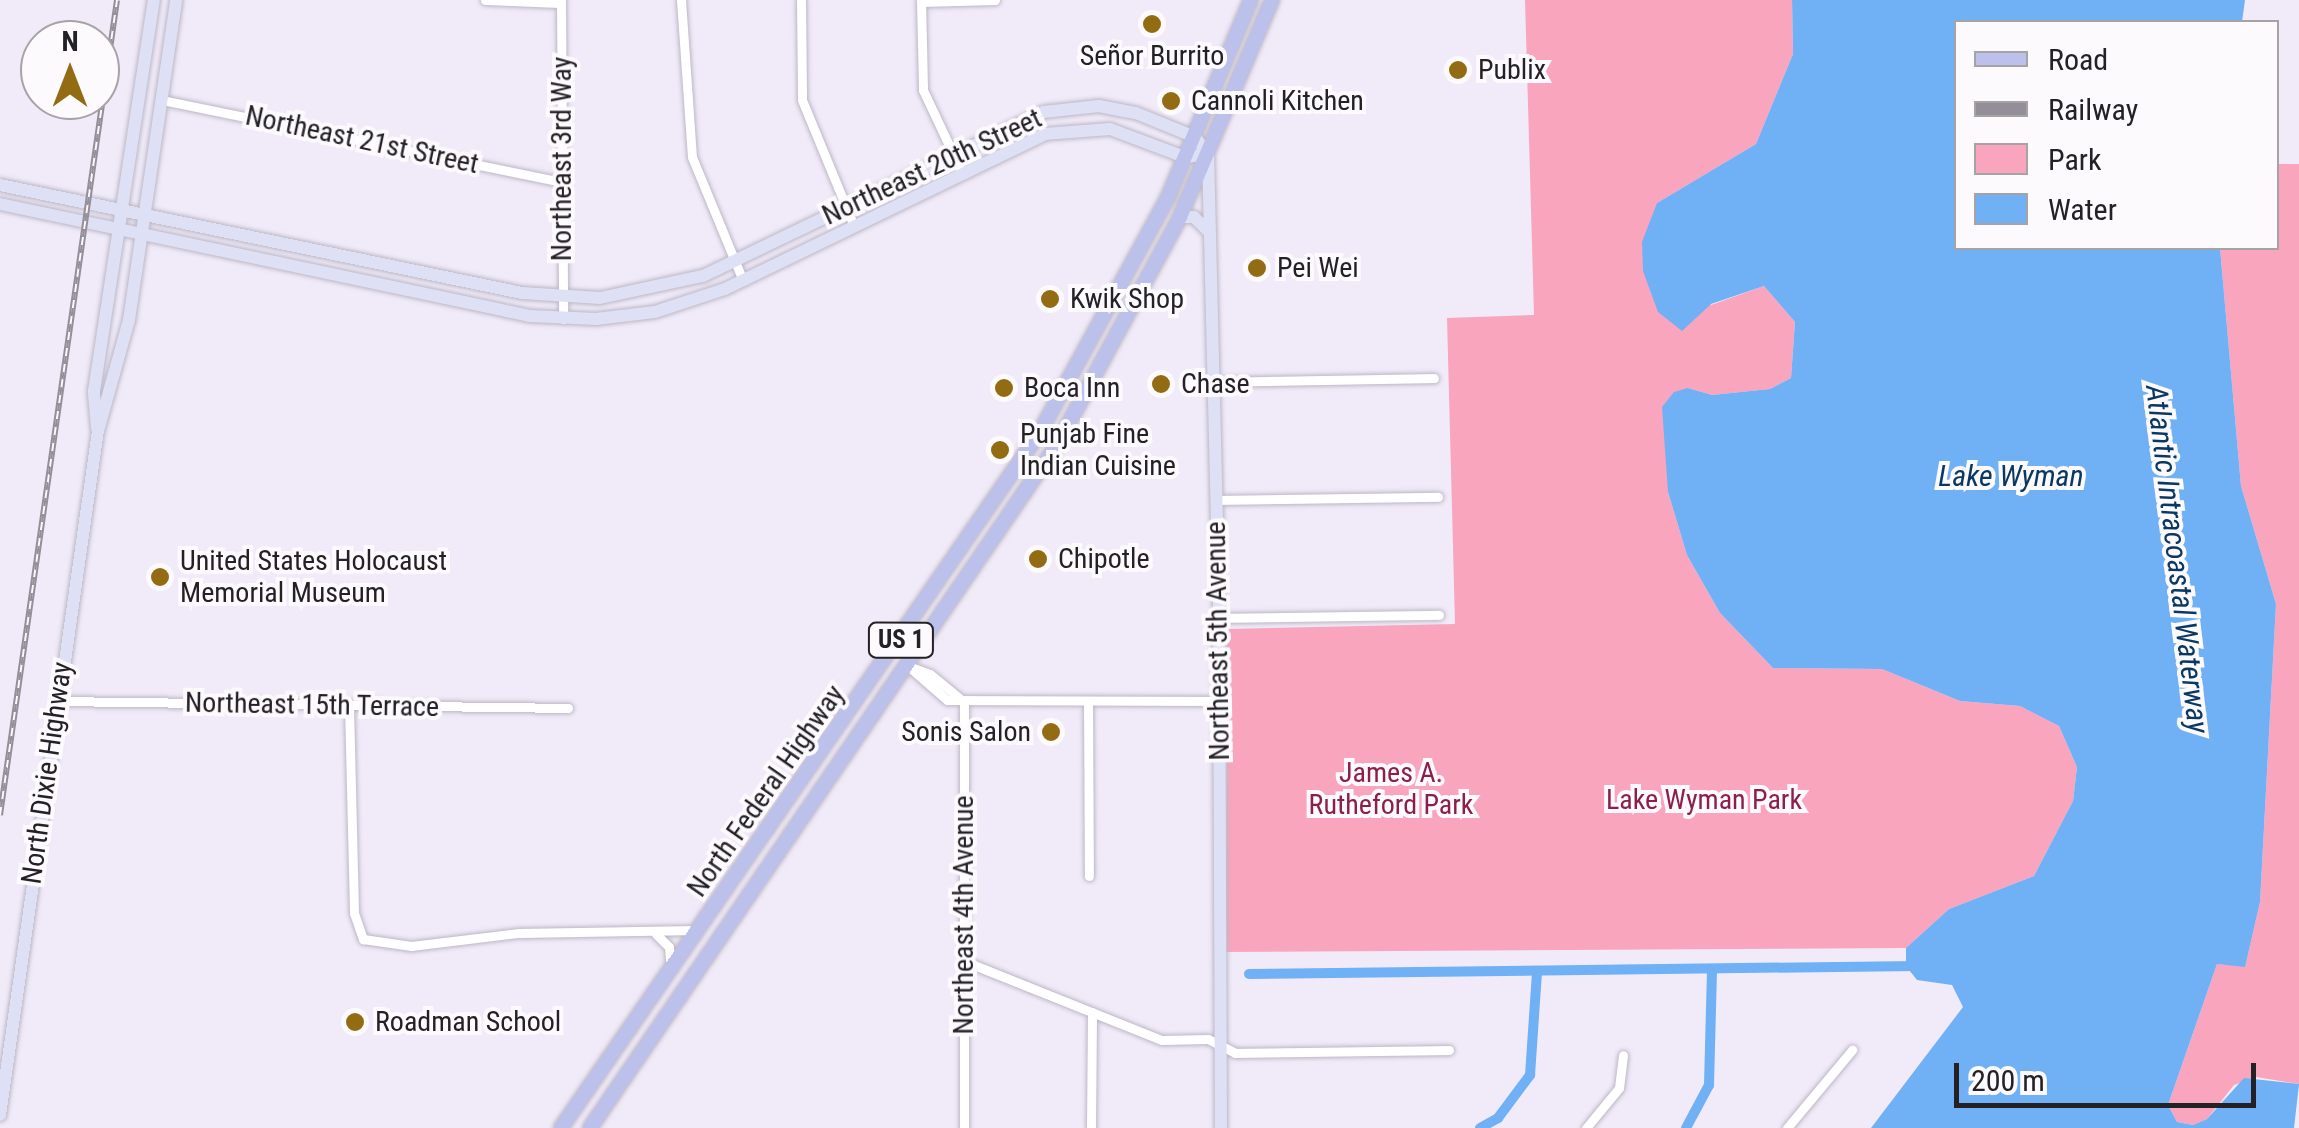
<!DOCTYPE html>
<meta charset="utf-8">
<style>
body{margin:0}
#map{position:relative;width:2299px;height:1128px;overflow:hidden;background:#f1ebf9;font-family:"Roboto Condensed",sans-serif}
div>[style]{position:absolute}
.green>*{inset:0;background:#f9a5be}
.water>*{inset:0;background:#70b0f4}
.canal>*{height:10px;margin:-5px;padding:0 5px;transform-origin:5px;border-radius:5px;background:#70b0f4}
.roads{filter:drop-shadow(0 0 2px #bdb7c5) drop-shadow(0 0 2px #bdb7c5)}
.street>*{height:9px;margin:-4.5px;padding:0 4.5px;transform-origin:4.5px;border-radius:4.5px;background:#fff}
.secondary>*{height:12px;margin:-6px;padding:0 6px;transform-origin:6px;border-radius:6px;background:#dee0f5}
.primary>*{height:14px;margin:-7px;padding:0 7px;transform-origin:7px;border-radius:7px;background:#bcc1ec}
.rail>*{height:6px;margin-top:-3px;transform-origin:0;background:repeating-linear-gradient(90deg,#fcfafd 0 8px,#938e98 0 16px);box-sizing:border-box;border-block:2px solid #938e98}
.dots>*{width:28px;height:28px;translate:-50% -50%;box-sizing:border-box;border:5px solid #fcfafd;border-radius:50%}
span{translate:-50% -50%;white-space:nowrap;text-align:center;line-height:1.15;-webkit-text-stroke:8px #fcfafd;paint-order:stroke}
.shield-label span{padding:2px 8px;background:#fcfafd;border:2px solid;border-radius:8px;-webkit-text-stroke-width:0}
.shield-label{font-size:25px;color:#242126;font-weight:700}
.poi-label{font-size:28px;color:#242126}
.left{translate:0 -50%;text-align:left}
.right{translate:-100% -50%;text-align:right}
.street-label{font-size:28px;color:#242126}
.park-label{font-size:28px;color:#8c1e4c}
.water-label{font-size:30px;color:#083863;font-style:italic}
.legend{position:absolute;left:1954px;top:20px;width:325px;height:230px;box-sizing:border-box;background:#fcfafd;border:2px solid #a6a3a7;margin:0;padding:12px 18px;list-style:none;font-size:30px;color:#242126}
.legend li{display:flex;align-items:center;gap:20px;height:50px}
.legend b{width:50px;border:2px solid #a6a3a7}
.north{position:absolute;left:20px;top:20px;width:100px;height:100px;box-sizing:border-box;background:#fcfafd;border:2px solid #a6a3a7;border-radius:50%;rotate:0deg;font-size:28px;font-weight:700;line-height:40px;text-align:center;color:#242126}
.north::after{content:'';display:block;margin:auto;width:35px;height:45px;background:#926b13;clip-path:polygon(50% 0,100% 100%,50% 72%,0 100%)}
.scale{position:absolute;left:1954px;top:1063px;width:302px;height:45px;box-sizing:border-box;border:5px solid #242126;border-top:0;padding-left:12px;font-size:30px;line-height:35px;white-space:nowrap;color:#242126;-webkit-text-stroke:8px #fcfafd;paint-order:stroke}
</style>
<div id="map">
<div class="green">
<div style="clip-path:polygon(1525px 0,1792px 0,1793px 54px,1756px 144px,1657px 203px,1711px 305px,1764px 286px,1795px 322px,1791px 378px,1770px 389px,1712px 395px,1688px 388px,1668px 492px,1687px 555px,1720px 613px,1773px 668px,1882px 669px,1960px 701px,2020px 706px,2059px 726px,2077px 767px,2073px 801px,2034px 876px,1949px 909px,1906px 948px,1226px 952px,1227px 629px,1455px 624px,1447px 318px,1534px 315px)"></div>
<div style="clip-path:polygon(2277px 164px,2299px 164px,2299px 1084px,2256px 1077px,2234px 1085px,2207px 1119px,2193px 1125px,2177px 1122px,2168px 1105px,2217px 964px,2245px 966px,2260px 902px,2276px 604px,2241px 486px,2220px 248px,2276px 248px)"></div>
</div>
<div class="water">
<div style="clip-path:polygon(1792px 0,2245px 0,2242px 22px,1956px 22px,1956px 248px,2220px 248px,2241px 486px,2276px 604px,2260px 902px,2245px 967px,2217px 964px,2168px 1105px,2177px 1122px,2193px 1125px,2207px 1119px,2244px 1078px,2299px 1084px,2294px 1128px,1871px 1128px,1963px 1007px,1952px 985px,1917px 980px,1906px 966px,1906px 948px,1949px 909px,2034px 876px,2073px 801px,2077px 767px,2059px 726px,2020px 706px,1960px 701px,1882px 669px,1773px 668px,1720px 613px,1687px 555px,1668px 492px,1662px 407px,1674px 392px,1688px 388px,1712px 395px,1770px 389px,1791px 378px,1795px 322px,1764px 286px,1711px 304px,1682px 331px,1658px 312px,1643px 271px,1642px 242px,1657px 203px,1756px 144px,1793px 54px)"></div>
</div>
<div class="canal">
<div style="left:1249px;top:974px;width:669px;rotate:-0.69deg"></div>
<div style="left:1480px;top:1128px;width:21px;rotate:-29deg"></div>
<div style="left:1498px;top:1118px;width:54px;rotate:-53.3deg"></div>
<div style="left:1530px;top:1075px;width:104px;rotate:-86.1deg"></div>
<div style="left:1686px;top:1128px;width:49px;rotate:-61.9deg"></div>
<div style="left:1709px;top:1085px;width:116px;rotate:-88.5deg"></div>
</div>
<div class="roads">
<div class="street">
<div style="left:485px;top:0;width:76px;rotate:2.3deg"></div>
<div style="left:561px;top:0;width:319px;rotate:89.6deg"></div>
<div style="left:681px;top:0;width:157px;rotate:86deg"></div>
<div style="left:692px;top:157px;width:134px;rotate:67.6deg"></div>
<div style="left:801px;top:0;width:100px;rotate:89.4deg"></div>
<div style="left:802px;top:100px;width:136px;rotate:67.6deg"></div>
<div style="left:921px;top:0;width:90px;rotate:88.7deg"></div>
<div style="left:923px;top:90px;width:92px;rotate:64.8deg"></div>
<div style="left:921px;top:2px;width:74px;rotate:-1.5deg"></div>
<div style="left:162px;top:100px;width:408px;rotate:11.6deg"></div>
<div style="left:1214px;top:382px;width:220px;rotate:-1deg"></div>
<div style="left:1217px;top:500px;width:221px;rotate:-0.8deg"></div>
<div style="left:1219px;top:618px;width:220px;rotate:-0.8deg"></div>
<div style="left:908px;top:666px;width:52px;rotate:41.1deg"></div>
<div style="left:947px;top:700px;width:273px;rotate:0.2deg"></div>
<div style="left:908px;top:666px;width:23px;rotate:20deg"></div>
<div style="left:930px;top:674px;width:44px;rotate:39.5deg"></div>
<div style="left:57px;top:701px;width:511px;rotate:0.78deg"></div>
<div style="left:1088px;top:701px;width:175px;rotate:89.7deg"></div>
<div style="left:964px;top:702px;width:426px;rotate:90deg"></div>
<div style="left:349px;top:706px;width:207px;rotate:88.6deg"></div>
<div style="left:354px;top:913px;width:28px;rotate:71deg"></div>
<div style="left:363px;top:939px;width:49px;rotate:8.3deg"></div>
<div style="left:411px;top:946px;width:109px;rotate:-6.9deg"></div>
<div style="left:519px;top:933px;width:178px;rotate:-1deg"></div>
<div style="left:656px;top:934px;width:18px;rotate:45deg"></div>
<div style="left:669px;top:947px;width:21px;rotate:85deg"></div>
<div style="left:964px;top:961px;width:213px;rotate:21.8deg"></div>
<div style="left:1162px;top:1040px;width:46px;rotate:-1.2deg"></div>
<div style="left:1208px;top:1039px;width:30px;rotate:27deg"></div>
<div style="left:1235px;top:1053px;width:214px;rotate:-0.8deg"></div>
<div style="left:1091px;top:1128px;width:116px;rotate:-89.5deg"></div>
<div style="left:1586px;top:1128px;width:52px;rotate:-50.5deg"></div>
<div style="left:1619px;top:1088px;width:33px;rotate:-83deg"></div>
<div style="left:1787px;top:1128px;width:102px;rotate:-50.2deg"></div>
</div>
<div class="secondary">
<div style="left:1208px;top:154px;width:464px;rotate:88.6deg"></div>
<div style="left:1219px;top:618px;width:510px;rotate:89.78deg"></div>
<div style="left:0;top:185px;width:533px;rotate:11.69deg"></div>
<div style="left:522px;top:293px;width:78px;rotate:3.7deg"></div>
<div style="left:600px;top:298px;width:105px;rotate:-12.1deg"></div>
<div style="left:703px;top:276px;width:378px;rotate:-25.7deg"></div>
<div style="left:1044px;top:112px;width:55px;rotate:-6.2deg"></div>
<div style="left:1099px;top:106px;width:38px;rotate:11deg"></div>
<div style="left:1136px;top:113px;width:64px;rotate:22.1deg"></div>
<div style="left:1195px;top:137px;width:21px;rotate:53deg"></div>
<div style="left:0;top:204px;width:542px;rotate:11.93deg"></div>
<div style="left:530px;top:316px;width:66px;rotate:2.6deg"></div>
<div style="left:596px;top:319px;width:59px;rotate:-6.8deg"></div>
<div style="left:655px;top:312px;width:74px;rotate:-18.2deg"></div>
<div style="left:725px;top:289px;width:356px;rotate:-25.8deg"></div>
<div style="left:1045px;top:134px;width:65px;rotate:-4.4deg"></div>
<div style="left:1110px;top:129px;width:80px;rotate:20.5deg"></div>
<div style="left:1185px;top:157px;width:23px;rotate:-7deg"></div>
<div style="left:1180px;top:217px;width:14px"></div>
<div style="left:1194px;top:217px;width:21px;rotate:45deg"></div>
<div style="left:97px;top:428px;width:37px;rotate:-95deg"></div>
<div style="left:94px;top:391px;width:396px;rotate:-81.3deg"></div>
<div style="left:0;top:1115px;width:691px;rotate:-81.85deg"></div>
<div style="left:98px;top:431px;width:115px;rotate:-74.4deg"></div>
<div style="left:129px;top:320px;width:323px;rotate:-81.6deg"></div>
</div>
<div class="primary">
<div style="left:561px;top:1128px;width:845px;rotate:-55.46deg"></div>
<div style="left:1040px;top:432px;width:268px;rotate:-61.4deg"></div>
<div style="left:1168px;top:197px;width:214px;rotate:-67.2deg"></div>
<div style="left:590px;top:1128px;width:830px;rotate:-55.66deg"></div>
<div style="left:1058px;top:443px;width:257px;rotate:-61.6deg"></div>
<div style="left:1180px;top:217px;width:236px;rotate:-67deg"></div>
</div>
</div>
<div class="rail">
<div style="left:0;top:815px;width:823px;rotate:-81.83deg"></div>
</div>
<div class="dots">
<div style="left:1152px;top:24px;background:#926b13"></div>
<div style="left:1458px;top:70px;background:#926b13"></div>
<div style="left:1171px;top:101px;background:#926b13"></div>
<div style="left:1257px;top:268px;background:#926b13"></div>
<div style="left:1050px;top:299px;background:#926b13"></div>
<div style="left:1161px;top:384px;background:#926b13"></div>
<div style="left:1004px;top:388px;background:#926b13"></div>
<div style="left:1000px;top:450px;background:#926b13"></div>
<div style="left:1038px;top:559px;background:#926b13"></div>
<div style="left:160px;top:577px;background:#926b13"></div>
<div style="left:1051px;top:732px;background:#926b13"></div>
<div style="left:355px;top:1022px;background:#926b13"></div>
</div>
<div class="shield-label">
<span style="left:901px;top:640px">US 1</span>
</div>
<div class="poi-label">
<span style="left:1152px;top:56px">Señor Burrito</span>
<span class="left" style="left:1478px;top:70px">Publix</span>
<span class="left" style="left:1191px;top:101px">Cannoli Kitchen</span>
<span class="left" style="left:1277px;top:268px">Pei Wei</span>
<span class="left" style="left:1070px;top:299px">Kwik Shop</span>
<span class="left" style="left:1181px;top:384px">Chase</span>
<span class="left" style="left:1024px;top:388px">Boca Inn</span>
<span class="left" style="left:1020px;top:450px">Punjab Fine<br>Indian Cuisine</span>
<span class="left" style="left:1058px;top:559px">Chipotle</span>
<span class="left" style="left:180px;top:577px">United States Holocaust<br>Memorial Museum</span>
<span class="right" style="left:1031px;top:732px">Sonis Salon</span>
<span class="left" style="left:375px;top:1022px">Roadman School</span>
</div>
<div class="street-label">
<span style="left:362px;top:140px;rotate:12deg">Northeast 21st Street</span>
<span style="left:562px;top:159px;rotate:-90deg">Northeast 3rd Way</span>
<span style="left:932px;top:167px;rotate:-25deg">Northeast 20th Street</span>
<span style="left:1218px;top:641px;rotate:-91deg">Northeast 5th Avenue</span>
<span style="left:312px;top:705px;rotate:1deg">Northeast 15th Terrace</span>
<span style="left:47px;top:773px;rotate:-82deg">North Dixie Highway</span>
<span style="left:766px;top:791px;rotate:-55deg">North Federal Highway</span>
<span style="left:964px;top:915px;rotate:-90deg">Northeast 4th Avenue</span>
</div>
<div class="park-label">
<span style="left:1391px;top:789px">James A.<br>Rutheford Park</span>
<span style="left:1704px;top:800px">Lake Wyman Park</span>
</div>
<div class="water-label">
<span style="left:2011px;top:476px">Lake Wyman</span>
<span style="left:2177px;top:559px;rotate:83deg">Atlantic Intracoastal Waterway</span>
</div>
<ul class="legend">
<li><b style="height:12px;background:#bcc1ec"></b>Road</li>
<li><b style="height:12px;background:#938e98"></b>Railway</li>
<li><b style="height:28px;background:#f9a5be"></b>Park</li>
<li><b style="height:28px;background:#70b0f4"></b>Water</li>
</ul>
<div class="north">N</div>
<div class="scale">200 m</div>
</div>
